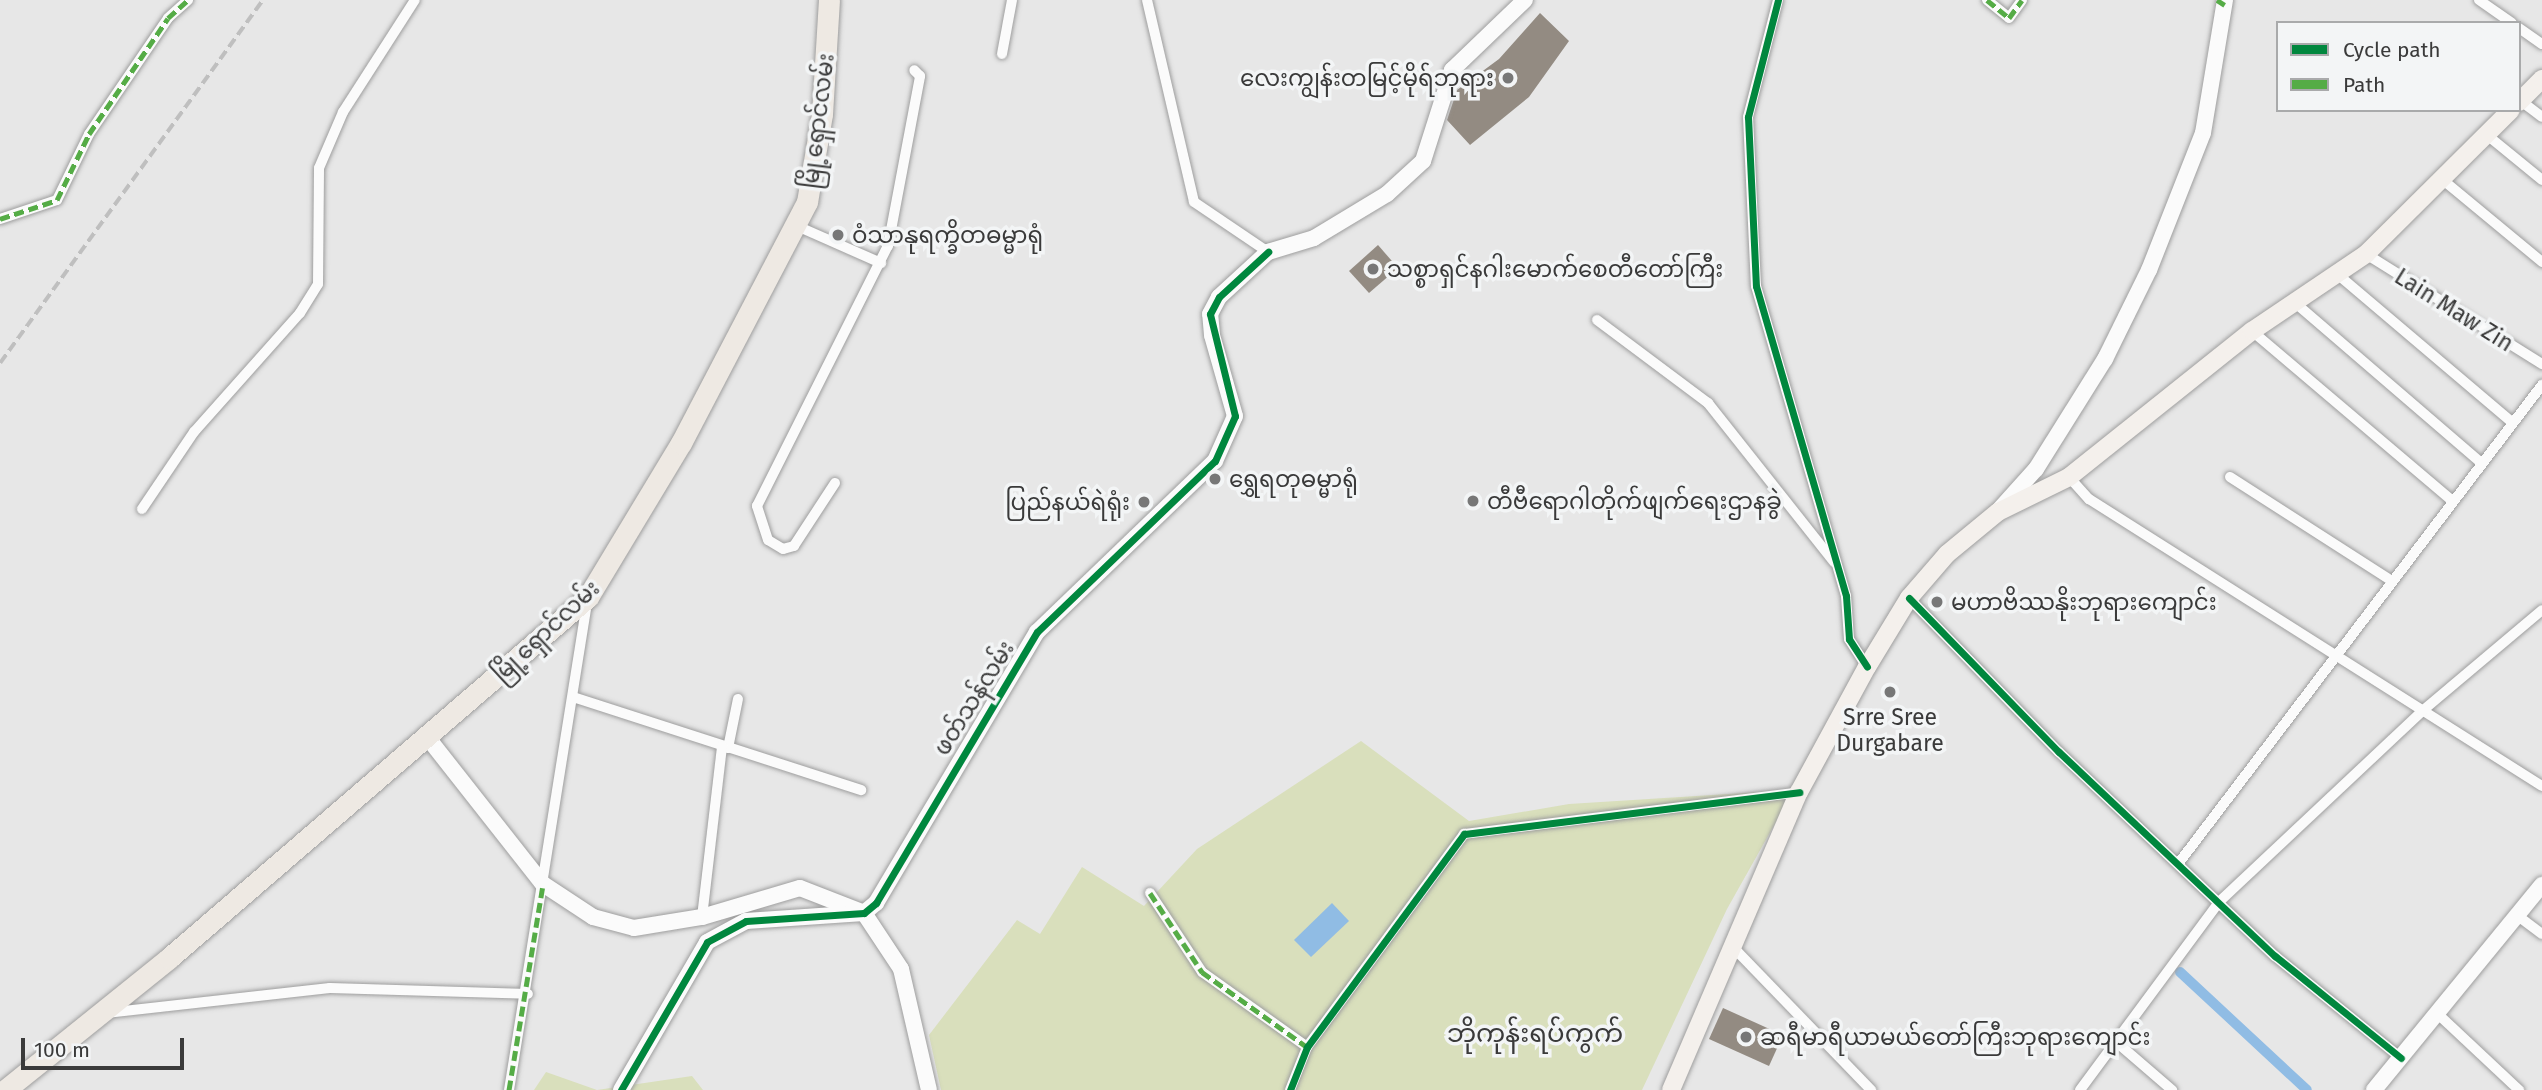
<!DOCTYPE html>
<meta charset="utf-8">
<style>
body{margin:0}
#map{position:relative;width:2542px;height:1090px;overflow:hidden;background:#e7e7e7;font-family:"Fira Sans","Noto Sans Myanmar",sans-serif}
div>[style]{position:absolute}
.green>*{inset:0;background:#d9dfbc}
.water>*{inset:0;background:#90bce4}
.canal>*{height:10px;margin:-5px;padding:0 5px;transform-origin:5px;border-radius:5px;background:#90bce4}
.building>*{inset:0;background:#938b82}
.roads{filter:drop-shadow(0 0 2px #9e9e9e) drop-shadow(0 0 2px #9e9e9e)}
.street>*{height:10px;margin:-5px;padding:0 5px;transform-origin:5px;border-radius:5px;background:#fbfbfb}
.secondary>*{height:16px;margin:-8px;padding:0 8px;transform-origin:8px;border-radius:8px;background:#fbfbfb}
.primary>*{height:18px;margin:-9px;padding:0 9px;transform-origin:9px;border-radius:9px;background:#f4f0ec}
.highway>*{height:21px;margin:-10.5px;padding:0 10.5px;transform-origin:10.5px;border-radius:10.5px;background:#eee9e3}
.rail>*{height:3.5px;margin-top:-1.75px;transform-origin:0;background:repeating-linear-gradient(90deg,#bfbfbf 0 10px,transparent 0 15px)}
.quiet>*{height:5px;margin-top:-2.5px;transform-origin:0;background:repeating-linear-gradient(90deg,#55ac46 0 10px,transparent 0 15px)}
.cycleway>*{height:7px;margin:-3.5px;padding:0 3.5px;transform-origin:3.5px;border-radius:3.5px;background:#00873e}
.dots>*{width:19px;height:19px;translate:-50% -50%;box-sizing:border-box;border:4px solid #f3f5f6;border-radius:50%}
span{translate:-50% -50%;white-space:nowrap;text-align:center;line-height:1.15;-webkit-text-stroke:7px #f3f5f6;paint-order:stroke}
.poi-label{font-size:23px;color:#3a3a3a}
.right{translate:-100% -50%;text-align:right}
.left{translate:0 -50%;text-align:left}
.street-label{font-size:23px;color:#3a3a3a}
.quarter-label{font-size:26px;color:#3a3a3a}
.legend{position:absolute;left:2276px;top:21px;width:245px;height:91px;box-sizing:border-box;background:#f3f5f6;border:2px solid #a9aaab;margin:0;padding:9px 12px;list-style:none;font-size:21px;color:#3a3a3a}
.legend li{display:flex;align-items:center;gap:14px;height:35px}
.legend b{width:35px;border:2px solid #a9aaab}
.scale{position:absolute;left:21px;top:1038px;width:163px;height:32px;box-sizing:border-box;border:4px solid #3a3a3a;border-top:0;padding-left:9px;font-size:21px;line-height:24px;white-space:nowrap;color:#3a3a3a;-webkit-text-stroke:5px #f3f5f6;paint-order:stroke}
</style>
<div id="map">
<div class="green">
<div style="clip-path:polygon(1361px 741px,1469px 821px,1569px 804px,1794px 790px,1727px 909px,1642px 1090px,941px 1090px,929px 1035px,1017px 920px,1040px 934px,1082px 867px,1144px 906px,1197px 849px)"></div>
<div style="clip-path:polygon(546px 1072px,597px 1090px,692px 1076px,703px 1090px,534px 1090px)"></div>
</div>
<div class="water">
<div style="clip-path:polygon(1332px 903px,1349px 921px,1311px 957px,1294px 940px)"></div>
</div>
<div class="canal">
<div style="left:2180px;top:972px;width:173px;rotate:42.9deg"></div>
</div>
<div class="building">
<div style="clip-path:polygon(1540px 13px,1569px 41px,1529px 97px,1470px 145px,1447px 120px,1457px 90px,1499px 59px)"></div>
<div style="clip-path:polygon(1378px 245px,1398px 268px,1369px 293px,1349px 271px)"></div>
<div style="clip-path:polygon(1723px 1008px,1783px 1035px,1769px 1066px,1709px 1039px)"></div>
</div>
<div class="roads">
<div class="street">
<div style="left:1147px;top:0;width:207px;rotate:76.9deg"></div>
<div style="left:1194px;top:202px;width:89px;rotate:34deg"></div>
<div style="left:1778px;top:0;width:121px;rotate:104.4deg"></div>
<div style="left:1748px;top:117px;width:169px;rotate:87.3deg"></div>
<div style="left:1756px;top:286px;width:323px;rotate:73.8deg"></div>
<div style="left:1846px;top:596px;width:43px;rotate:86deg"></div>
<div style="left:1849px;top:639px;width:33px;rotate:57deg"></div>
<div style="left:1987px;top:0;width:28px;rotate:39deg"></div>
<div style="left:2009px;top:18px;width:22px;rotate:-54deg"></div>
<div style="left:2479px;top:0;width:40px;rotate:34.9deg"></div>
<div style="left:2519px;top:28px;width:28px;rotate:35deg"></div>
<div style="left:1002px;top:54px;width:55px;rotate:-79.5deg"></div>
<div style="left:2521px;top:101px;width:26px;rotate:37deg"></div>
<div style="left:2487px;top:135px;width:71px;rotate:39.3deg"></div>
<div style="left:2443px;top:180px;width:129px;rotate:39.6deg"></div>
<div style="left:0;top:219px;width:60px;rotate:-18.4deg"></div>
<div style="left:57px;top:200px;width:73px;rotate:-64.1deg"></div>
<div style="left:89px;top:134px;width:140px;rotate:-55.7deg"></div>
<div style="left:168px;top:18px;width:27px;rotate:-42deg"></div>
<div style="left:797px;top:226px;width:92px;rotate:23.8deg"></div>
<div style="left:2366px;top:254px;width:208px;rotate:32deg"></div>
<div style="left:2336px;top:273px;width:231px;rotate:40.3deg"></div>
<div style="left:2293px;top:301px;width:245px;rotate:40.7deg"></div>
<div style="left:1597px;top:320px;width:139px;rotate:36.8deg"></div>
<div style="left:1708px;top:403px;width:203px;rotate:51.6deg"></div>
<div style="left:2252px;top:331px;width:260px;rotate:40.3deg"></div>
<div style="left:2069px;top:477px;width:30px;rotate:48deg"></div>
<div style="left:2089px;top:499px;width:536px;rotate:32.36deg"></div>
<div style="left:2230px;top:477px;width:189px;rotate:32.7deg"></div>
<div style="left:835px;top:483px;width:75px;rotate:123.1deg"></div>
<div style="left:794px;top:546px;width:11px;rotate:165deg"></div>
<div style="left:783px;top:549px;width:17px;rotate:-149deg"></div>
<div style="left:768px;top:540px;width:36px;rotate:-108deg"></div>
<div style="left:757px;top:506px;width:291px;rotate:-63.3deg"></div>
<div style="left:888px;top:246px;width:173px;rotate:-79.3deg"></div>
<div style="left:920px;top:76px;width:8px;rotate:-135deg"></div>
<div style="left:142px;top:509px;width:93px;rotate:-56deg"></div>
<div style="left:194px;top:432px;width:159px;rotate:-48.3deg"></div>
<div style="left:300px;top:313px;width:34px;rotate:-58deg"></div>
<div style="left:318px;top:284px;width:116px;rotate:-89.5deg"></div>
<div style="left:319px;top:168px;width:61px;rotate:-66.8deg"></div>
<div style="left:343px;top:112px;width:133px;rotate:-57.3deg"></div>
<div style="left:1909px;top:598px;width:215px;rotate:45.8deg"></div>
<div style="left:2059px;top:752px;width:297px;rotate:43.4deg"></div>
<div style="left:2275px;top:956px;width:162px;rotate:39deg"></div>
<div style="left:573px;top:697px;width:303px;rotate:17.9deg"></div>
<div style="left:728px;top:748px;width:50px;rotate:-78.5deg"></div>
<div style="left:2178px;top:864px;width:602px;rotate:-52.77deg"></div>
<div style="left:1150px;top:893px;width:95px;rotate:56.6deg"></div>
<div style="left:1202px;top:972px;width:129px;rotate:35.5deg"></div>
<div style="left:2518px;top:916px;width:30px;rotate:37deg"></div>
<div style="left:702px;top:917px;width:172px;rotate:-83.3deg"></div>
<div style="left:1733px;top:947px;width:199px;rotate:46deg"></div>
<div style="left:106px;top:1013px;width:225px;rotate:-6.4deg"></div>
<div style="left:330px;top:988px;width:198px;rotate:1.7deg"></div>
<div style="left:2439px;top:1015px;width:110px;rotate:43.2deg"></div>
<div style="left:2114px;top:1040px;width:77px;rotate:40.8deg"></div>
<div style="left:509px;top:1090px;width:497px;rotate:-80.9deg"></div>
<div style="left:1290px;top:1090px;width:46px;rotate:-68.4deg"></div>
<div style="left:1307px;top:1047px;width:265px;rotate:-53.6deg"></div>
<div style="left:1464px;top:834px;width:338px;rotate:-7.1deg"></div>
<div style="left:2080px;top:1090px;width:234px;rotate:-53.5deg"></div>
<div style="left:2219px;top:902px;width:277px;rotate:-43.2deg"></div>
<div style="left:2421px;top:712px;width:158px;rotate:-40.1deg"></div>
</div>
<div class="secondary">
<div style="left:1998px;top:511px;width:57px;rotate:-47.9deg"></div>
<div style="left:2036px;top:469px;width:130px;rotate:-57.9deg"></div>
<div style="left:2105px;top:359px;width:99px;rotate:-63.7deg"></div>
<div style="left:2149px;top:270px;width:147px;rotate:-68.5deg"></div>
<div style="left:2203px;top:133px;width:135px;rotate:-80.6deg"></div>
<div style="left:428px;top:738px;width:186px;rotate:51.8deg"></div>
<div style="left:543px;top:884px;width:60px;rotate:33.4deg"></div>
<div style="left:593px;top:917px;width:42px;rotate:15deg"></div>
<div style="left:634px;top:928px;width:69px;rotate:-9.2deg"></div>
<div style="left:702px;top:917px;width:102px;rotate:-16.5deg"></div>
<div style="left:800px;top:888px;width:69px;rotate:21.3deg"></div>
<div style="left:864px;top:913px;width:67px;rotate:56.5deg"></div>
<div style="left:901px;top:969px;width:124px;rotate:77deg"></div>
<div style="left:621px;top:1090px;width:171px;rotate:-59.8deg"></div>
<div style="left:707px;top:942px;width:44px;rotate:-28.3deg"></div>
<div style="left:746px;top:921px;width:118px;rotate:-3.9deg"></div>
<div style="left:864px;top:913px;width:16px;rotate:-40deg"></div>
<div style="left:876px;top:903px;width:315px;rotate:-59.3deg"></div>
<div style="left:1037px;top:632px;width:247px;rotate:-43.9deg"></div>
<div style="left:1215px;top:461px;width:49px;rotate:-66deg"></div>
<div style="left:1235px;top:416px;width:84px;rotate:-105.9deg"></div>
<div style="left:1212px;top:335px;width:21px;rotate:-95deg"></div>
<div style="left:1210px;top:314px;width:19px;rotate:-62deg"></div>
<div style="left:1219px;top:297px;width:67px;rotate:-42.6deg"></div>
<div style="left:1268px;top:252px;width:48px;rotate:-16.9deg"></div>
<div style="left:1314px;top:238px;width:85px;rotate:-31.1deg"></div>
<div style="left:1387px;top:194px;width:49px;rotate:-42.5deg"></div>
<div style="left:1423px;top:161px;width:96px;rotate:-72.3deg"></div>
<div style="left:1452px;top:70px;width:101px;rotate:-43.8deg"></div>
<div style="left:2374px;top:1090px;width:265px;rotate:-50.7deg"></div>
</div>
<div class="primary">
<div style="left:2519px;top:102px;width:33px;rotate:-45deg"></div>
<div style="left:1671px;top:1090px;width:324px;rotate:-66.8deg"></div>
<div style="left:1799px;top:792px;width:142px;rotate:-61.5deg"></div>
<div style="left:1867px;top:667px;width:81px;rotate:-58.7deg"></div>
<div style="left:1909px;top:598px;width:58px;rotate:-49.2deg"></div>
<div style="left:1947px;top:554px;width:66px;rotate:-39.5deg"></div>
<div style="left:1998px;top:512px;width:79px;rotate:-26.2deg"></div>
<div style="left:2069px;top:477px;width:234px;rotate:-38.6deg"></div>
<div style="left:2252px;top:331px;width:138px;rotate:-34deg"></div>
<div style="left:2366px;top:254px;width:204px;rotate:-44.8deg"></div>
</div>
<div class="highway">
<div style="left:5px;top:1090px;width:211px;rotate:-38.8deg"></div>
<div style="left:169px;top:958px;width:553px;rotate:-40.75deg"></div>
<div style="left:588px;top:597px;width:180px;rotate:-58.9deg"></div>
<div style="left:681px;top:443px;width:272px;rotate:-62.4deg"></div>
<div style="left:807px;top:202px;width:89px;rotate:-80.3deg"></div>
<div style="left:822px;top:114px;width:114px;rotate:-86.5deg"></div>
</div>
</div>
<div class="rail">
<div style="left:0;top:363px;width:448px;rotate:-54.1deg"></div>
</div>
<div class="quiet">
<div style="left:1987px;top:0;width:28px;rotate:39deg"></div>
<div style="left:2009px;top:18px;width:22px;rotate:-54deg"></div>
<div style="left:2217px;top:0;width:9px;rotate:32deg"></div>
<div style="left:0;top:219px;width:60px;rotate:-18.4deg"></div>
<div style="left:57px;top:200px;width:73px;rotate:-64.1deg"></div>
<div style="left:89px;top:134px;width:140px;rotate:-55.7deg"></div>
<div style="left:168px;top:18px;width:27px;rotate:-42deg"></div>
<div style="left:1150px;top:893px;width:95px;rotate:56.6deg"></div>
<div style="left:1202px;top:972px;width:129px;rotate:35.5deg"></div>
<div style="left:509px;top:1090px;width:209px;rotate:-80.6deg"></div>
</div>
<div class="cycleway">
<div style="left:1778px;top:0;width:121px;rotate:104.4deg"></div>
<div style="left:1748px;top:117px;width:169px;rotate:87.3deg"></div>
<div style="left:1756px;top:286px;width:323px;rotate:73.8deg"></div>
<div style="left:1846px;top:596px;width:43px;rotate:86deg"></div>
<div style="left:1849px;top:639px;width:33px;rotate:57deg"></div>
<div style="left:1909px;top:598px;width:215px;rotate:45.8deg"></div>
<div style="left:2059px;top:752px;width:297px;rotate:43.4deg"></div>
<div style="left:2275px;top:956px;width:162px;rotate:39deg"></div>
<div style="left:621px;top:1090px;width:171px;rotate:-59.8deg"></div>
<div style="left:707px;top:942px;width:44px;rotate:-28.3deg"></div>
<div style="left:746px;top:921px;width:118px;rotate:-3.9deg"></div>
<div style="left:864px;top:913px;width:16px;rotate:-40deg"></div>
<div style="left:876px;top:903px;width:315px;rotate:-59.3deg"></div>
<div style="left:1037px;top:632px;width:247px;rotate:-43.9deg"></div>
<div style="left:1215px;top:461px;width:49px;rotate:-66deg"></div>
<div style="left:1235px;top:416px;width:105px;rotate:-103.8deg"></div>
<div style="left:1210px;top:314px;width:19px;rotate:-62deg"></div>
<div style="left:1219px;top:297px;width:67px;rotate:-42.6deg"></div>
<div style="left:1290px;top:1090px;width:46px;rotate:-68.4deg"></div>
<div style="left:1307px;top:1047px;width:265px;rotate:-53.6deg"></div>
<div style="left:1464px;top:834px;width:338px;rotate:-7.1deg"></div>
</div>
<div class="dots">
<div style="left:1508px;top:78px;background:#777"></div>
<div style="left:838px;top:235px;background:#777"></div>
<div style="left:1373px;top:269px;background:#777"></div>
<div style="left:1215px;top:479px;background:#777"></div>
<div style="left:1473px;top:501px;background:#777"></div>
<div style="left:1144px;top:502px;background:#777"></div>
<div style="left:1937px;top:602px;background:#777"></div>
<div style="left:1890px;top:692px;background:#777"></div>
<div style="left:1746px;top:1037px;background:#777"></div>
</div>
<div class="poi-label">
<span class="right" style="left:1494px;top:78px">လေးကျွန်းတမြင့်မိုရ်ဘုရား</span>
<span class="left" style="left:852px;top:235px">ဝံသာနုရက္ခိတဓမ္မာရုံ</span>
<span class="left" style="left:1387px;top:269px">သစ္စာရှင်နဂါးမောက်စေတီတော်ကြီး</span>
<span class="left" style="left:1229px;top:479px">ရွှေရတုဓမ္မာရုံ</span>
<span class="left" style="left:1487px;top:501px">တီဗီရောဂါတိုက်ဖျက်ရေးဌာနခွဲ</span>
<span class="right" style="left:1130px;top:502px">ပြည်နယ်ရဲရုံး</span>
<span class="left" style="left:1951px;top:602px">မဟာဗိဿနိုးဘုရားကျောင်း</span>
<span style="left:1890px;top:730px">Srre Sree<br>Durgabare</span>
<span class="left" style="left:1760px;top:1037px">ဆရီမာရီယာမယ်တော်ကြီးဘုရားကျောင်း</span>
</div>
<div class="street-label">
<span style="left:818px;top:121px;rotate:-83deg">မြို့ရှောင်လမ်း</span>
<span style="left:2454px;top:310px;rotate:32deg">Lain Maw Zin</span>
<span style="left:546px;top:631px;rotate:-43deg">မြို့ရှောင်လမ်း</span>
<span style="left:974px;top:698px;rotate:-58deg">ဖတ်သန်လမ်း</span>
</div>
<div class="quarter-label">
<span style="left:1535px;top:1034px">ဘိုကုန်းရပ်ကွက်</span>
</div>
<ul class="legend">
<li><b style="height:9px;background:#00873e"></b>Cycle path</li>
<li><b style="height:9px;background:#55ac46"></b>Path</li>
</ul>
<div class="scale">100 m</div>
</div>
